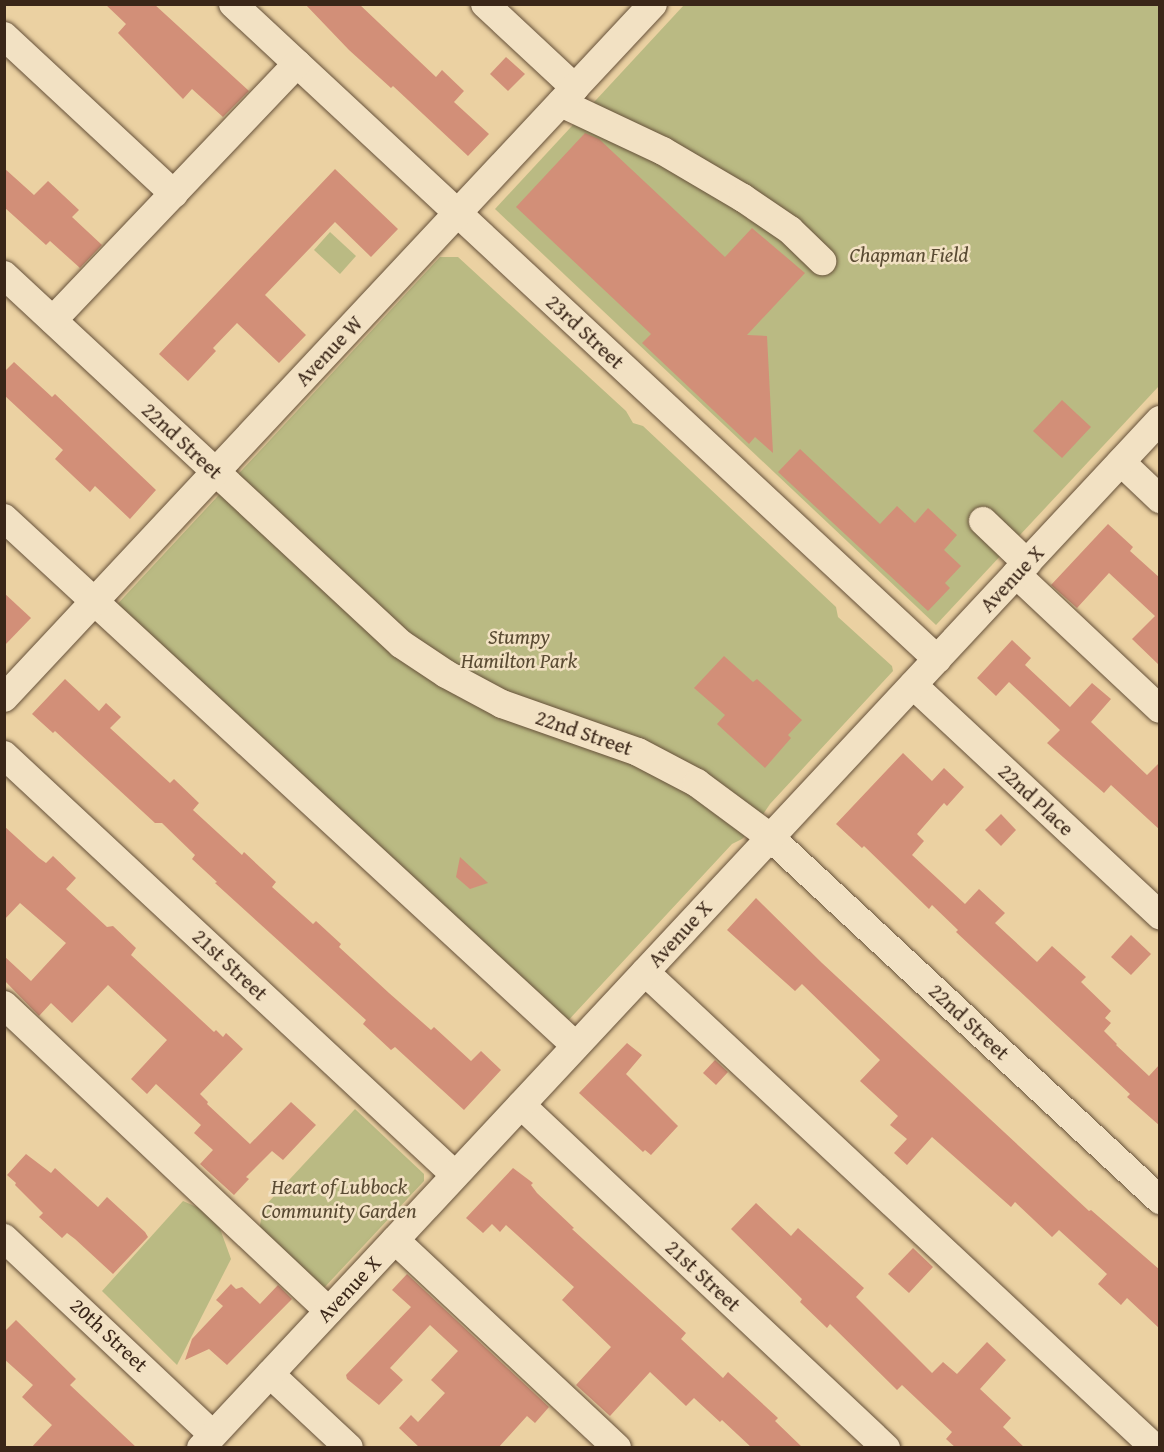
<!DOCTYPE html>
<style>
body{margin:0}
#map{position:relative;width:1164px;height:1452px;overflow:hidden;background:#ebd1a2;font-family:"Gentium Book Plus",serif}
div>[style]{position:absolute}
.green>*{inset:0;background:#baba83}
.building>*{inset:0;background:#d28f78}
.roads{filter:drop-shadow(0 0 2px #66513a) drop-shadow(0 0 2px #66513a)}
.minor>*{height:28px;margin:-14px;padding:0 14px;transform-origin:14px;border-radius:14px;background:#f2e1c3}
span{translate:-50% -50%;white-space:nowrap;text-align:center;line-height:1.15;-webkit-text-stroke:5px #f2e1c3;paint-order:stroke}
.park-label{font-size:21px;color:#5a4b33;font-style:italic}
.street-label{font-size:21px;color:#3a2618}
.frame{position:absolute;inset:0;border:6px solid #3a2618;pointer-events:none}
</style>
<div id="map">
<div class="green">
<div style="clip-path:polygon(684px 5px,1159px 5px,1159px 386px,936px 625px,495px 209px)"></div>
<div style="clip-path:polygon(330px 232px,356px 256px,340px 274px,314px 250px)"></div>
<div style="clip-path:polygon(440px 257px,458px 257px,626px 411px,633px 423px,643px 426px,836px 607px,838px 617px,892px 666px,893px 671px,770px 804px,755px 826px,742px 839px,732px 844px,564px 1025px,111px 611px)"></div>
<div style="clip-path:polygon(355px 1109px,424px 1174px,424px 1181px,322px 1290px,259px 1231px,263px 1208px)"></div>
<div style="clip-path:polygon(183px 1201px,215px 1215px,231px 1259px,177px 1365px,102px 1291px)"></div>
</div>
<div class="building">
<div style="clip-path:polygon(105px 4px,154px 4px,249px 91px,223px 117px,192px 89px,183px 99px,118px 33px,126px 24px)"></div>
<div style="clip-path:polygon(305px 4px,359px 4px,436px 77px,442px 70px,464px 91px,454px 102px,489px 134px,468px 156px,393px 86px,391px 88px,349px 50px)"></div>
<div style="clip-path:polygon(506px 57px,525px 74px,508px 91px,490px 74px)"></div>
<div style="clip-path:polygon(585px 133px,599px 139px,725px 257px,752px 228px,805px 273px,747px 335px,767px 336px,773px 453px,755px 437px,749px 444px,642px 343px,651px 334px,516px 207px)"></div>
<div style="clip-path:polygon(4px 168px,34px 195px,48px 181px,79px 210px,72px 217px,102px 245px,80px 268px,50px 241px,46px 245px,4px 207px)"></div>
<div style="clip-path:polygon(335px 169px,398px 229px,371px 257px,335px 222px,265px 295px,306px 335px,279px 363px,237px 323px,213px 348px,216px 351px,188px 381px,159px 354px)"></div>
<div style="clip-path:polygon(14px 362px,52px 397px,55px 394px,156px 490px,130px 519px,95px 486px,90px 492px,55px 459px,63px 450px,4px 395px,4px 372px)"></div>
<div style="clip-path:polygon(1062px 400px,1091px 427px,1062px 458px,1033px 431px)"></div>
<div style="clip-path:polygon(800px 449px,880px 524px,897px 506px,915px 523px,928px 508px,957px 535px,944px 550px,961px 566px,945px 583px,950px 588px,928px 611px,778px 472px)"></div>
<div style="clip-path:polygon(1108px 524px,1133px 547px,1130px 551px,1160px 578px,1160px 666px,1132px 639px,1155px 616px,1109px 573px,1077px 608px,1051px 585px)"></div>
<div style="clip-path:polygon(4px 593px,31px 618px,4px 646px)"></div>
<div style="clip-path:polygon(1012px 640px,1031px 658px,1025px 665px,1070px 707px,1092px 683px,1111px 699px,1091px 722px,1147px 775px,1160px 762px,1160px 830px,1111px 785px,1104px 793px,1047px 743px,1060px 730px,1009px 682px,996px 696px,977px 678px)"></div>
<div style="clip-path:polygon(724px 656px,753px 682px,757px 679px,802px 720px,788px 735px,791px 738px,765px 768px,717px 724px,725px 715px,694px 688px)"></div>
<div style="clip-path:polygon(65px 679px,99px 711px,106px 703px,121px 717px,110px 728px,170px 783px,174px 779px,199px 803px,193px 810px,242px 855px,244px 852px,276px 882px,272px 887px,313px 924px,316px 921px,341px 944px,339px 947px,389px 993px,431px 1030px,434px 1027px,471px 1061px,481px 1051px,501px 1070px,464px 1110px,395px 1047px,391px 1050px,363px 1024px,366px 1020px,215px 883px,217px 882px,192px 859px,195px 855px,162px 823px,155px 823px,55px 731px,53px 733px,32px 714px)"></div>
<div style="clip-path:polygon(903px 753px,932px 781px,944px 768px,964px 787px,947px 806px,944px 803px,917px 834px,924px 841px,912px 855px,965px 904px,979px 889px,1005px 913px,995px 923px,1037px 962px,1052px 946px,1086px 977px,1081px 982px,1111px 1011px,1105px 1018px,1111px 1023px,1104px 1031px,1117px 1044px,1116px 1045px,1149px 1076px,1160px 1064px,1160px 1126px,1127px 1097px,1130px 1094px,956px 932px,958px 930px,932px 905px,929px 909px,864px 846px,862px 848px,836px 824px)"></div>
<div style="clip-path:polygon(1001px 814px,1016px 830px,1001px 846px,985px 830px)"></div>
<div style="clip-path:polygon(4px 826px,39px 858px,46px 863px,53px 856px,76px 878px,66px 889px,107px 927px,113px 926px,136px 948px,131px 955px,214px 1032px,216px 1030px,223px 1037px,226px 1033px,243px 1049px,200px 1094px,208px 1102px,207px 1104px,250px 1144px,291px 1102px,316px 1125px,283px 1160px,272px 1151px,246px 1177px,249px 1179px,234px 1195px,200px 1164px,213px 1150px,194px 1133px,201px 1125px,156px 1084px,147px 1094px,131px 1079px,167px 1040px,108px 985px,72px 1023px,51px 1003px,39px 1016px,4px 980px,4px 956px,31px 981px,66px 943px,20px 903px,4px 920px)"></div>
<div style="clip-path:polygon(460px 857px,488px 883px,470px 889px,456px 877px)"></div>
<div style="clip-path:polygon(756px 898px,822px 963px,1089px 1211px,1091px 1210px,1160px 1270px,1160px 1329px,1127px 1298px,1121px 1305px,1098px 1284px,1107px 1274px,1059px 1230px,1052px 1237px,1015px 1202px,1011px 1207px,932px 1137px,907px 1165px,894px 1153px,907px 1139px,890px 1125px,898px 1116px,860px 1081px,880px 1060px,802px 984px,795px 991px,727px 930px)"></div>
<div style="clip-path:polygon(1131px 935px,1151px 954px,1131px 975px,1111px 957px)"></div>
<div style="clip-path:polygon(627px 1043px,642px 1055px,626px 1074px,678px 1126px,651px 1155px,645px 1150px,643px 1152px,579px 1093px)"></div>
<div style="clip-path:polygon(715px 1060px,728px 1072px,716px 1085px,703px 1073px)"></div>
<div style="clip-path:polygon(26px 1154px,51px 1173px,55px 1168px,98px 1207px,107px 1197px,145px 1232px,148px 1237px,113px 1274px,75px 1239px,67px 1233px,62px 1238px,39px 1217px,43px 1213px,15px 1185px,16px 1183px,7px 1175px)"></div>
<div style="clip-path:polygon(513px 1168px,533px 1183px,531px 1185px,537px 1193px,574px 1228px,572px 1229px,686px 1333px,681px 1339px,723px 1378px,728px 1372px,778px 1418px,775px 1421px,803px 1448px,752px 1448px,722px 1420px,720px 1422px,694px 1398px,686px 1406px,650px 1372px,610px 1416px,576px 1385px,611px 1347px,562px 1300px,574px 1287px,506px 1225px,500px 1232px,492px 1224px,483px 1233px,466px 1218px)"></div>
<div style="clip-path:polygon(756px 1203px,791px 1236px,798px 1228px,864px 1288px,856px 1297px,932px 1373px,943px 1362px,957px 1374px,987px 1342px,1006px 1360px,980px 1389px,1011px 1418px,1003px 1427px,1025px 1448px,956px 1448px,946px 1439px,952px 1432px,902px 1385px,897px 1390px,830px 1324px,827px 1328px,800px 1302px,802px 1299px,731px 1229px)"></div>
<div style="clip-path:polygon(913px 1248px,933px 1267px,909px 1293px,888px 1274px)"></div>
<div style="clip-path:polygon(407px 1274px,549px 1407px,535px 1423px,527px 1416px,498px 1448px,420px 1448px,399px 1428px,411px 1415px,418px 1422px,445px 1393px,431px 1380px,458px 1351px,430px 1325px,390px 1368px,403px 1380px,379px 1405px,347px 1379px,346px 1375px,411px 1307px,392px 1290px)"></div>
<div style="clip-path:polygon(231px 1284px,236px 1289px,242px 1287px,260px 1304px,278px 1285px,292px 1299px,227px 1365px,209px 1349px,185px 1360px,192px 1339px,223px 1306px,216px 1300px)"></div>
<div style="clip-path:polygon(16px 1320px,76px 1379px,70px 1385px,137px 1448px,31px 1448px,52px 1425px,22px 1397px,33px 1385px,4px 1359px,4px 1332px)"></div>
</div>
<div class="roads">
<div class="minor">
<div style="left:233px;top:4px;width:962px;rotate:42.94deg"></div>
<div style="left:485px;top:4px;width:123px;rotate:43deg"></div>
<div style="left:4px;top:36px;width:232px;rotate:42.9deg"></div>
<div style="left:561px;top:103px;width:113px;rotate:25.2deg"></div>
<div style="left:663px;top:151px;width:93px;rotate:30.4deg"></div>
<div style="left:743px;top:198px;width:57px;rotate:34.2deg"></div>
<div style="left:790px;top:230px;width:45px;rotate:44.1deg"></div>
<div style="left:4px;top:275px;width:542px;rotate:42.91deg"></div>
<div style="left:401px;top:644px;width:54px;rotate:33.7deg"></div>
<div style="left:446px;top:674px;width:64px;rotate:28.2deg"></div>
<div style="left:502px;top:704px;width:144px;rotate:19.4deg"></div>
<div style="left:638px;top:752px;width:67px;rotate:27.7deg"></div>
<div style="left:697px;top:783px;width:91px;rotate:36.5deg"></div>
<div style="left:770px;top:837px;width:533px;rotate:42.95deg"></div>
<div style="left:53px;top:320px;width:354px;rotate:-46.4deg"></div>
<div style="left:1121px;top:462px;width:54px;rotate:43.5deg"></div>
<div style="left:4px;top:518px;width:778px;rotate:42.71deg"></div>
<div style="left:983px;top:521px;width:61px;rotate:43.7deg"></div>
<div style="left:1016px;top:574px;width:197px;rotate:43.2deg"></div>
<div style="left:913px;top:685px;width:338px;rotate:43deg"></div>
<div style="left:4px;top:698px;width:950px;rotate:-46.92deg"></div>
<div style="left:4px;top:755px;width:616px;rotate:42.96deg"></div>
<div style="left:645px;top:972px;width:698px;rotate:43.03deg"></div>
<div style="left:4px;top:1005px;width:446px;rotate:43.3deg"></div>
<div style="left:521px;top:1105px;width:501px;rotate:43.22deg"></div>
<div style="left:4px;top:1238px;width:287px;rotate:43.3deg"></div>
<div style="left:395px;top:1240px;width:304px;rotate:43.1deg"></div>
<div style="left:270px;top:1374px;width:108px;rotate:43.1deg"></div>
<div style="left:201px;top:1448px;width:1406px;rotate:-46.99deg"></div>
</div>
</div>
<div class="park-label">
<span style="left:909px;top:255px">Chapman Field</span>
<span style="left:519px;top:649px">Stumpy<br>Hamilton Park</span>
<span style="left:339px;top:1199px">Heart of Lubbock<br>Community Garden</span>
</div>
<div class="street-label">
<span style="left:585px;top:332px;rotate:43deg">23rd Street</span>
<span style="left:329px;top:351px;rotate:-47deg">Avenue W</span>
<span style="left:182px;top:441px;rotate:43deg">22nd Street</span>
<span style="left:1012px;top:579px;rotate:-47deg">Avenue X</span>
<span style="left:584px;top:733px;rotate:19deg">22nd Street</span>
<span style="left:1036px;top:800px;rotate:43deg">22nd Place</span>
<span style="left:680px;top:934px;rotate:-47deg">Avenue X</span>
<span style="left:230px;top:965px;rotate:43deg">21st Street</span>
<span style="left:969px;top:1022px;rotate:43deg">22nd Street</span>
<span style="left:703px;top:1276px;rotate:43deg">21st Street</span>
<span style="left:349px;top:1289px;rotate:-47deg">Avenue X</span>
<span style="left:109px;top:1335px;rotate:43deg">20th Street</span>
</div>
<div class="frame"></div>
</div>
